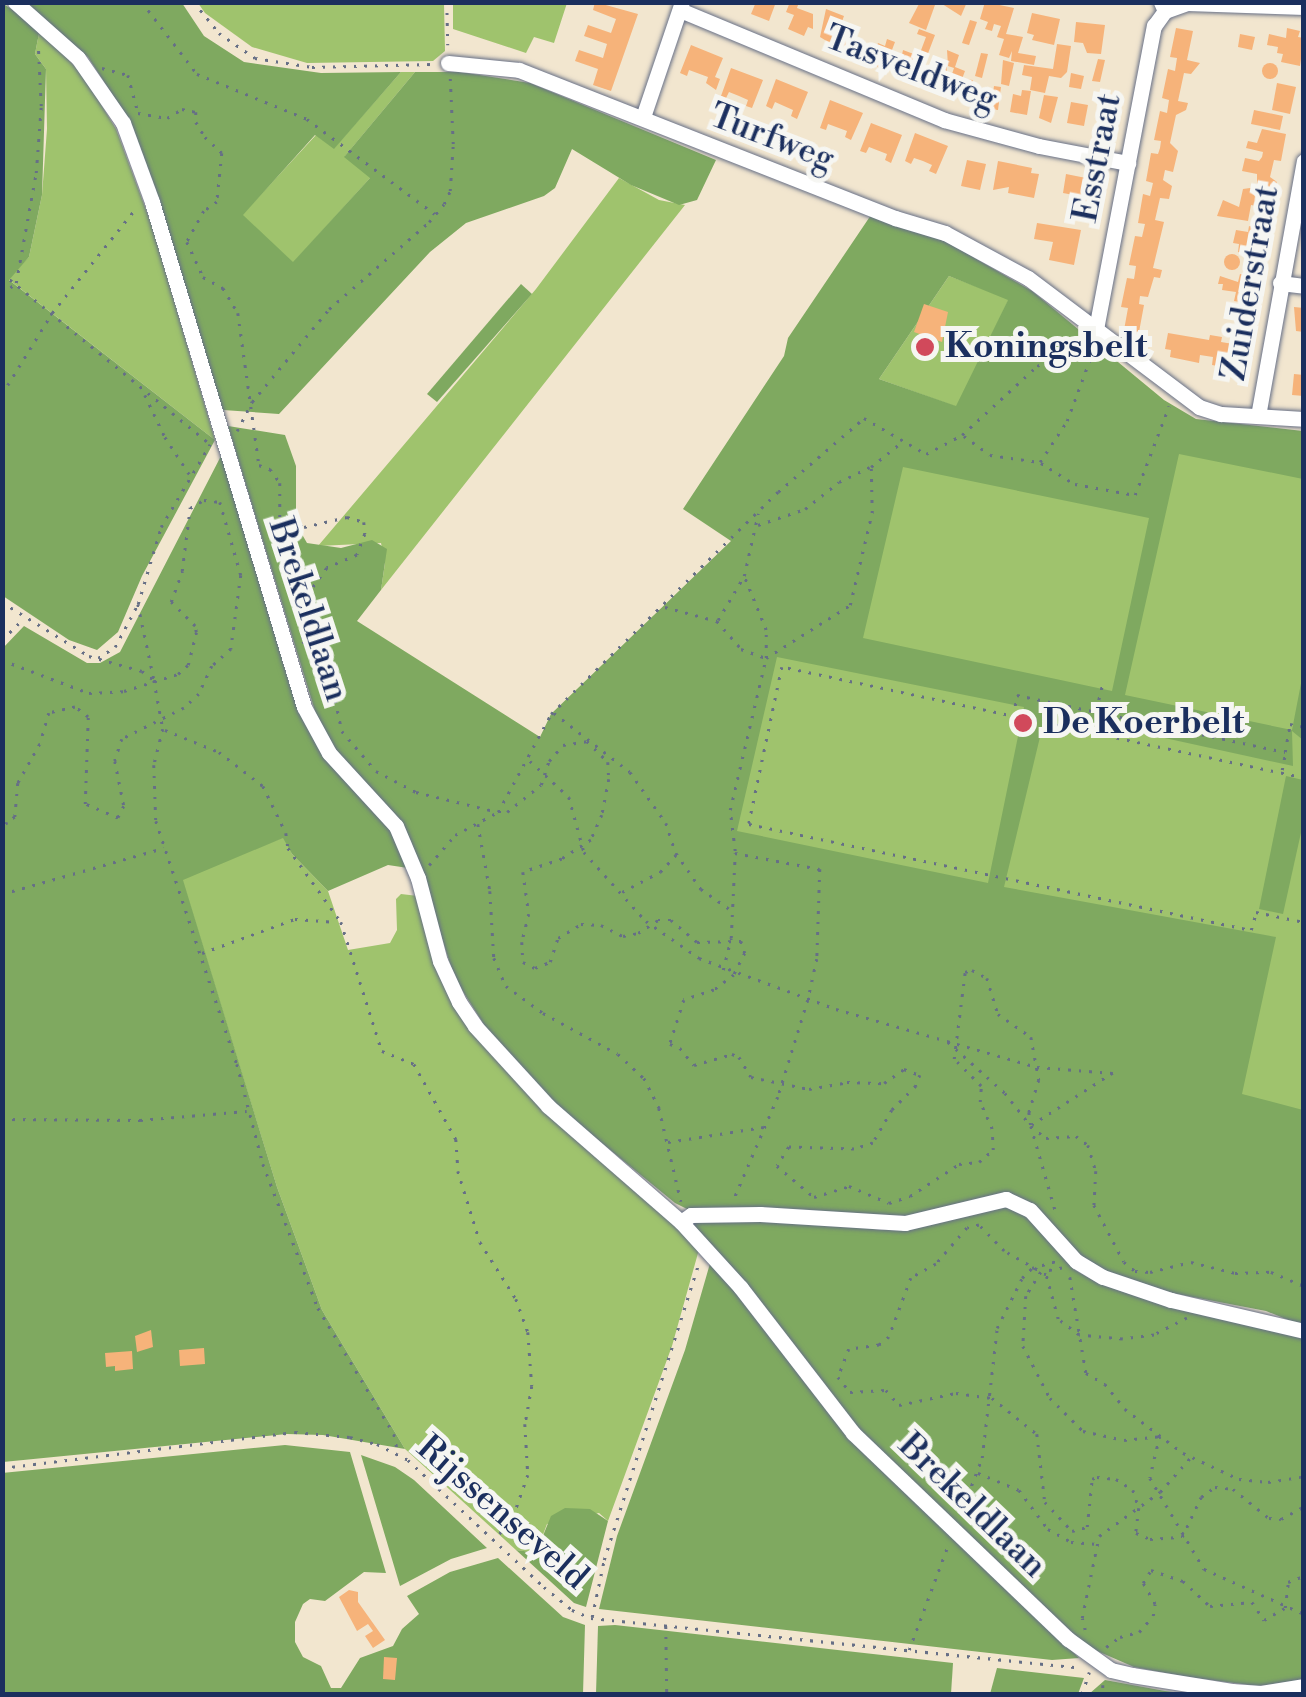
<!DOCTYPE html>
<style>
body{margin:0}
#map{position:relative;width:1306px;height:1697px;overflow:hidden;background:#f2e6cf;font-family:"Libre Bodoni",serif}
div>[style]{position:absolute}
.green>*{inset:0;background:#9fc36d}
.forest>*{inset:0;background:#7fa960}
.building>*{inset:0;background:#f6b37a}
.round{border-radius:50%}
.path>*{height:2.5px;margin-top:-1.25px;transform-origin:0;background:repeating-linear-gradient(90deg,#666f86 0 2.5px,transparent 0 10.5px)}
.roads{filter:drop-shadow(0 0 2px #666f86) drop-shadow(0 0 2px #666f86)}
.minor>*{height:15px;margin:-7.5px;padding:0 7.5px;transform-origin:7.5px;border-radius:7.5px;background:#fff}
.dots>*{width:28px;height:28px;translate:-50% -50%;box-sizing:border-box;border:5px solid #f6f6f2;border-radius:50%}
span{translate:-50% -50%;white-space:nowrap;text-align:center;line-height:1.15;-webkit-text-stroke:10px #f6f6f2;paint-order:stroke}
.street-label{font-size:35px;color:#1b2f5e}
.poi-label{font-size:35px;color:#1b2f5e;font-weight:700}
.left{translate:0 -50%;text-align:left}
.frame{position:absolute;inset:0;border:5px solid #1b2f5e;pointer-events:none}
</style>
<div id="map">
<div class="green">
<div style="clip-path:polygon(198px 3px,444px 3px,445px 51px,433px 61px,307px 63px,252px 47px,205px 13px)"></div>
<div style="clip-path:polygon(453px 3px,453px 2px,567px 3px,554px 43px,534px 37px,526px 53px,453px 29px)"></div>
<div style="clip-path:polygon(40px 28px,84px 77px,116px 129px,152px 226px,215px 440px,8px 279px,29px 257px,42px 195px,47px 129px,46px 69px,35px 54px)"></div>
<div style="clip-path:polygon(401px 72px,415px 72px,345px 156px,371px 177px,293px 263px,242px 215px,316px 135px,334px 148px)"></div>
<div style="clip-path:polygon(619px 178px,659px 200px,685px 205px,381px 590px,385px 563px,381px 543px,318px 546px,536px 289px)"></div>
<div style="clip-path:polygon(949px 276px,1009px 299px,957px 407px,879px 379px)"></div>
<div style="clip-path:polygon(1172px 433px,1303px 461px,1303px 1134px,723px 839px,760px 648px,889px 451px)"></div>
<div style="clip-path:polygon(284px 837px,292px 854px,328px 891px,348px 950px,390px 943px,397px 930px,396px 899px,401px 894px,418px 896px,444px 986px,700px 1246px,672px 1346px,608px 1521px,599px 1513px,547px 1524px,538px 1548px,531px 1552px,516px 1550px,405px 1449px,322px 1310px,277px 1187px,182px 879px)"></div>
</div>
<div class="forest">
<div style="clip-path:polygon(2px 3px,40px 28px,35px 54px,46px 69px,42px 195px,29px 257px,9px 280px,215px 440px,142px 576px,118px 632px,97px 650px,69px 640px,3px 596px)"></div>
<div style="clip-path:polygon(25px 3px,182px 3px,204px 36px,244px 62px,321px 73px,401px 72px,334px 149px,315px 135px,243px 215px,293px 262px,370px 178px,344px 157px,415px 72px,460px 72px,530px 83px,716px 160px,697px 200px,679px 205px,631px 185px,572px 149px,555px 188px,544px 196px,466px 223px,430px 252px,279px 414px,223px 410px,123px 111px,88px 57px)"></div>
<div style="clip-path:polygon(evenodd,871px 215px,945px 241px,1032px 291px,1164px 400px,1196px 419px,1303px 431px,1303px 479px,1179px 454px,1125px 695px,1292px 730px,1303px 673px,1303px 740px,1292px 731px,1293px 766px,1046px 712px,1004px 887px,1276px 937px,1242px 1094px,1303px 1110px,1303px 1326px,1266px 1311px,1125px 1284px,1082px 1259px,1036px 1207px,1009px 1195px,918px 1216px,691px 1211px,675px 1203px,548px 1099px,492px 1037px,455px 979px,411px 841px,394px 813px,335px 751px,319px 724px,228px 426px,285px 435px,296px 466px,296px 524px,307px 543px,341px 548px,372px 540px,387px 549px,381px 590px,357px 621px,540px 737px,551px 714px,731px 541px,683px 509px,784px 356px,788px 338px,871px 215px,949px 276px,1008px 300px,956px 406px,879px 379px,949px 276px,871px 215px,903px 467px,1149px 518px,1112px 691px,863px 638px,903px 467px,871px 215px,777px 657px,1024px 707px,988px 883px,737px 831px,777px 657px)"></div>
<div style="clip-path:polygon(521px 284px,532px 294px,437px 402px,427px 394px)"></div>
<div style="clip-path:polygon(222px 454px,290px 686px,394px 836px,408px 868px,388px 865px,328px 891px,292px 854px,283px 838px,183px 880px,277px 1187px,322px 1310px,405px 1449px,323px 1435px,287px 1434px,3px 1462px,2px 649px,24px 626px,87px 663px,100px 663px,120px 652px)"></div>
<div style="clip-path:polygon(1286px 776px,1303px 780px,1304px 819px,1283px 914px,1259px 909px)"></div>
<div style="clip-path:polygon(1011px 1205px,1040px 1225px,1073px 1269px,1100px 1284px,1303px 1335px,1303px 1680px,1258px 1686px,1187px 1677px,1134px 1667px,1088px 1647px,873px 1447px,695px 1233px,691px 1221px,804px 1220px,881px 1230px)"></div>
<div style="clip-path:polygon(711px 1260px,833px 1419px,1079px 1658px,1052px 1660px,599px 1609px,617px 1536px,685px 1350px)"></div>
<div style="clip-path:polygon(285px 1445px,350px 1452px,386px 1573px,364px 1572px,325px 1601px,310px 1599px,303px 1604px,295px 1622px,295px 1642px,303px 1657px,321px 1666px,331px 1688px,341px 1688px,360px 1658px,393px 1646px,402px 1629px,419px 1614px,407px 1596px,450px 1572px,498px 1558px,563px 1617px,585px 1625px,583px 1694px,3px 1694px,2px 1473px)"></div>
<div style="clip-path:polygon(361px 1455px,395px 1467px,414px 1480px,487px 1548px,451px 1559px,400px 1586px)"></div>
<div style="clip-path:polygon(565px 1508px,590px 1509px,608px 1521px,586px 1607px,574px 1603px,516px 1550px,531px 1552px,538px 1548px,551px 1516px)"></div>
<div style="clip-path:polygon(615px 1625px,953px 1663px,951px 1694px,596px 1694px,598px 1626px)"></div>
<div style="clip-path:polygon(997px 1668px,1084px 1678px,1078px 1694px,990px 1694px)"></div>
<div style="clip-path:polygon(1105px 1680px,1165px 1691px,1190px 1694px,1089px 1694px)"></div>
</div>
<div class="building">
<div style="clip-path:polygon(595px 2px,638px 14px,611px 91px,593px 85px,598px 69px,575px 61px,579px 50px,603px 58px,607px 44px,584px 36px,588px 25px,611px 33px,616px 19px,593px 10px)"></div>
<div style="clip-path:polygon(756px 2px,776px 2px,769px 21px,751px 14px)"></div>
<div style="clip-path:polygon(790px 2px,799px 2px,797px 8px,813px 14px,813px 29px,808px 27px,804px 36px,788px 29px,794px 15px,786px 12px)"></div>
<div style="clip-path:polygon(920px 2px,935px 5px,926px 30px,909px 23px)"></div>
<div style="clip-path:polygon(939px 2px,967px 2px,961px 16px)"></div>
<div style="clip-path:polygon(985px 2px,1014px 8px,1006px 34px,1023px 37px,1018px 53px,1036px 56px,1034px 65px,1011px 61px,1012px 51px,1009px 58px,999px 55px,1004px 39px,997px 37px,1001px 26px,994px 24px,992px 31px,985px 29px,988px 22px,980px 19px)"></div>
<div style="clip-path:polygon(826px 9px,844px 16px,840px 27px,850px 31px,843px 51px,820px 37px)"></div>
<div style="clip-path:polygon(1032px 13px,1060px 19px,1054px 45px,1032px 40px,1034px 35px,1027px 33px)"></div>
<div style="clip-path:polygon(970px 20px,977px 22px,969px 45px,962px 43px)"></div>
<div style="clip-path:polygon(1076px 22px,1105px 25px,1101px 54px,1087px 53px,1083px 43px,1074px 42px)"></div>
<div style="clip-path:polygon(1176px 28px,1193px 31px,1187px 60px,1200px 63px,1191px 74px,1184px 73px,1178px 101px,1188px 103px,1186px 110px,1176px 115px,1170px 143px,1178px 151px,1173px 172px,1165px 170px,1163px 180px,1172px 186px,1169px 199px,1160px 198px,1155px 220px,1164px 222px,1153px 268px,1162px 270px,1160px 278px,1154px 277px,1148px 297px,1140px 296px,1139px 304px,1144px 305px,1139px 332px,1124px 330px,1128px 308px,1121px 307px,1127px 278px,1134px 279px,1135px 273px,1136px 266px,1129px 265px,1135px 236px,1142px 237px,1145px 224px,1138px 223px,1143px 194px,1150px 196px,1153px 183px,1146px 181px,1151px 153px,1158px 154px,1160px 148px,1161px 141px,1154px 140px,1160px 111px,1167px 113px,1169px 100px,1162px 98px,1168px 69px,1175px 71px,1177px 58px,1170px 57px)"></div>
<div style="clip-path:polygon(1287px 28px,1300px 31px,1298px 37px,1304px 38px,1300px 66px,1281px 62px,1283px 54px,1277px 53px,1278px 47px,1267px 45px,1269px 34px,1286px 38px)"></div>
<div style="clip-path:polygon(919px 29px,935px 35px,927px 56px,920px 53px,926px 37px,917px 34px)"></div>
<div style="clip-path:polygon(1240px 34px,1255px 37px,1252px 50px,1238px 47px)"></div>
<div style="clip-path:polygon(887px 39px,895px 42px,884px 71px,871px 62px,878px 43px,885px 46px)"></div>
<div style="clip-path:polygon(1057px 44px,1071px 46px,1067px 72px,1061px 78px,1049px 76px,1045px 93px,1030px 90px,1032px 77px,1022px 75px,1024px 65px,1053px 69px)"></div>
<div style="clip-path:polygon(691px 45px,723px 58px,715px 77px,720px 79px,716px 90px,706px 83px,708px 77px,689px 70px,687px 76px,680px 73px)"></div>
<div style="clip-path:polygon(903px 50px,919px 56px,912px 78px,898px 73px)"></div>
<div style="clip-path:polygon(947px 50px,959px 55px,955px 67px,965px 71px,962px 79px,973px 80px,968px 100px,954px 95px,956px 89px,948px 86px,954px 68px,948px 66px)"></div>
<div style="clip-path:polygon(981px 53px,988px 54px,982px 78px,975px 76px)"></div>
<div style="clip-path:polygon(1098px 59px,1105px 60px,1100px 82px,1092px 81px)"></div>
<div style="clip-path:polygon(1003px 60px,1014px 63px,1009px 86px,1001px 84px)"></div>
<div class="round" style="left:1262px;top:63px;width:16px;height:16px"></div>
<div style="clip-path:polygon(940px 64px,947px 67px,947px 72px,938px 91px,926px 84px,933px 67px,938px 69px)"></div>
<div style="clip-path:polygon(731px 68px,763px 80px,752px 108px,746px 106px,748px 100px,739px 96px,729px 92px,726px 98px,721px 96px)"></div>
<div style="clip-path:polygon(1071px 73px,1084px 76px,1081px 89px,1069px 87px)"></div>
<div style="clip-path:polygon(776px 79px,808px 92px,797px 119px,791px 116px,793px 110px,775px 102px,772px 109px,766px 106px)"></div>
<div style="clip-path:polygon(1277px 83px,1296px 87px,1290px 114px,1272px 110px)"></div>
<div style="clip-path:polygon(994px 86px,1001px 87px,998px 110px,982px 109px,984px 90px,993px 92px)"></div>
<div style="clip-path:polygon(1022px 90px,1031px 91px,1027px 115px,1010px 112px,1013px 94px,1021px 96px)"></div>
<div style="clip-path:polygon(1044px 95px,1058px 97px,1051px 123px,1039px 118px)"></div>
<div style="clip-path:polygon(830px 100px,863px 113px,851px 140px,845px 137px,847px 131px,828px 124px,826px 130px,820px 128px)"></div>
<div style="clip-path:polygon(1071px 102px,1088px 105px,1084px 126px,1067px 123px)"></div>
<div style="clip-path:polygon(1254px 110px,1283px 116px,1280px 130px,1251px 124px)"></div>
<div style="clip-path:polygon(871px 123px,902px 135px,891px 163px,885px 160px,887px 154px,869px 147px,866px 153px,860px 151px)"></div>
<div style="clip-path:polygon(1262px 129px,1286px 134px,1281px 161px,1274px 160px,1270px 177px,1277px 182px,1271px 209px,1251px 205px,1248px 221px,1217px 216px,1223px 200px,1239px 207px,1243px 189px,1257px 187px,1257px 174px,1242px 171px,1245px 158px,1259px 161px,1262px 157px,1263px 152px,1246px 148px,1248px 141px,1257px 143px)"></div>
<div style="clip-path:polygon(915px 133px,948px 146px,936px 174px,929px 171px,932px 165px,923px 161px,914px 158px,911px 164px,905px 161px)"></div>
<div style="clip-path:polygon(967px 160px,986px 164px,980px 190px,961px 186px)"></div>
<div style="clip-path:polygon(998px 161px,1032px 168px,1031px 173px,1039px 174px,1034px 198px,1008px 193px,1009px 187px,993px 190px)"></div>
<div style="clip-path:polygon(1066px 174px,1091px 179px,1091px 210px,1082px 208px,1084px 197px,1063px 193px)"></div>
<div style="clip-path:polygon(1037px 223px,1081px 230px,1074px 265px,1049px 260px,1053px 242px,1034px 239px)"></div>
<div style="clip-path:polygon(1249px 226px,1267px 229px,1262px 257px,1238px 252px,1239px 244px,1233px 243px,1236px 230px,1248px 232px)"></div>
<div class="round" style="left:1224px;top:254px;width:16px;height:16px"></div>
<div style="clip-path:polygon(1240px 274px,1258px 277px,1253px 304px,1234px 301px,1236px 292px,1222px 290px,1223px 284px,1218px 284px,1220px 276px,1238px 282px)"></div>
<div style="clip-path:polygon(924px 304px,948px 312px,942px 342px,914px 332px)"></div>
<div style="clip-path:polygon(1294px 307px,1304px 308px,1304px 332px,1296px 331px)"></div>
<div style="clip-path:polygon(1236px 314px,1250px 317px,1249px 324px,1258px 325px,1256px 334px,1238px 329px)"></div>
<div style="clip-path:polygon(1168px 333px,1209px 340px,1210px 335px,1222px 337px,1221px 342px,1245px 346px,1241px 370px,1212px 365px,1213px 357px,1200px 355px,1199px 363px,1170px 357px,1171px 350px,1165px 349px)"></div>
<div style="clip-path:polygon(1294px 374px,1304px 375px,1304px 396px,1292px 395px)"></div>
<div style="clip-path:polygon(151px 1330px,153px 1347px,137px 1352px,135px 1336px)"></div>
<div style="clip-path:polygon(204px 1348px,205px 1364px,180px 1366px,179px 1350px)"></div>
<div style="clip-path:polygon(132px 1351px,133px 1369px,115px 1371px,115px 1366px,106px 1367px,105px 1353px)"></div>
<div style="clip-path:polygon(349px 1590px,358px 1592px,358px 1602px,385px 1640px,373px 1648px,365px 1636px,373px 1631px,368px 1624px,357px 1631px,339px 1597px)"></div>
<div style="clip-path:polygon(384px 1657px,397px 1658px,395px 1680px,383px 1679px)"></div>
</div>
<div class="path">
<div style="left:142px;top:2px;width:91px;rotate:52.6deg"></div>
<div style="left:197px;top:74px;width:119px;rotate:22.2deg"></div>
<div style="left:307px;top:119px;width:159px;rotate:36.6deg"></div>
<div style="left:194px;top:2px;width:40px;rotate:51deg"></div>
<div style="left:219px;top:33px;width:44px;rotate:34.8deg"></div>
<div style="left:255px;top:58px;width:58px;rotate:9deg"></div>
<div style="left:312px;top:67px;width:120px;rotate:-1.4deg"></div>
<div style="left:447px;top:2px;width:43px;rotate:88.7deg"></div>
<div style="left:102px;top:68px;width:27px;rotate:15deg"></div>
<div style="left:128px;top:75px;width:39px;rotate:75deg"></div>
<div style="left:138px;top:113px;width:29px;rotate:10deg"></div>
<div style="left:167px;top:118px;width:17px;rotate:-31deg"></div>
<div style="left:182px;top:109px;width:14px;rotate:12deg"></div>
<div style="left:196px;top:112px;width:10px;rotate:90deg"></div>
<div style="left:196px;top:122px;width:17px;rotate:59deg"></div>
<div style="left:205px;top:137px;width:23px;rotate:43deg"></div>
<div style="left:222px;top:153px;width:49px;rotate:95.8deg"></div>
<div style="left:217px;top:202px;width:16px;rotate:145deg"></div>
<div style="left:204px;top:211px;width:35px;rotate:119deg"></div>
<div style="left:187px;top:242px;width:38px;rotate:65deg"></div>
<div style="left:203px;top:277px;width:23px;rotate:29deg"></div>
<div style="left:223px;top:288px;width:29px;rotate:59deg"></div>
<div style="left:238px;top:313px;width:153px;rotate:82.1deg"></div>
<div style="left:259px;top:465px;width:12px;rotate:20deg"></div>
<div style="left:270px;top:469px;width:17px;rotate:54deg"></div>
<div style="left:280px;top:483px;width:36px;rotate:90deg"></div>
<div style="left:280px;top:519px;width:25px;rotate:18deg"></div>
<div style="left:304px;top:527px;width:44px;rotate:-13.1deg"></div>
<div style="left:347px;top:517px;width:18px;rotate:16deg"></div>
<div style="left:364px;top:522px;width:12px;rotate:85deg"></div>
<div style="left:365px;top:534px;width:22px;rotate:111deg"></div>
<div style="left:357px;top:555px;width:33px;rotate:157deg"></div>
<div style="left:327px;top:568px;width:46px;rotate:126.1deg"></div>
<div style="left:300px;top:605px;width:36px;rotate:85deg"></div>
<div style="left:303px;top:641px;width:48px;rotate:54.3deg"></div>
<div style="left:331px;top:680px;width:52px;rotate:77.8deg"></div>
<div style="left:342px;top:731px;width:52px;rotate:49.6deg"></div>
<div style="left:376px;top:771px;width:45px;rotate:27.7deg"></div>
<div style="left:416px;top:792px;width:84px;rotate:13.7deg"></div>
<div style="left:498px;top:812px;width:9px"></div>
<div style="left:507px;top:812px;width:43px;rotate:-38.5deg"></div>
<div style="left:541px;top:785px;width:25px;rotate:-72deg"></div>
<div style="left:549px;top:761px;width:21px;rotate:-49deg"></div>
<div style="left:563px;top:745px;width:24px;rotate:-9deg"></div>
<div style="left:587px;top:741px;width:30px;rotate:45deg"></div>
<div style="left:608px;top:762px;width:17px;rotate:87deg"></div>
<div style="left:609px;top:779px;width:37px;rotate:101deg"></div>
<div style="left:602px;top:815px;width:27px;rotate:114deg"></div>
<div style="left:591px;top:840px;width:35px;rotate:147deg"></div>
<div style="left:562px;top:859px;width:41px;rotate:161.6deg"></div>
<div style="left:523px;top:872px;width:42px;rotate:81.9deg"></div>
<div style="left:529px;top:914px;width:29px;rotate:104deg"></div>
<div style="left:522px;top:942px;width:20px;rotate:87deg"></div>
<div style="left:523px;top:962px;width:13px;rotate:27deg"></div>
<div style="left:535px;top:968px;width:16px;rotate:-22deg"></div>
<div style="left:550px;top:962px;width:25px;rotate:-72deg"></div>
<div style="left:558px;top:938px;width:27px;rotate:-31deg"></div>
<div style="left:581px;top:924px;width:20px;rotate:3deg"></div>
<div style="left:601px;top:925px;width:25px;rotate:27deg"></div>
<div style="left:623px;top:936px;width:15px;rotate:-11deg"></div>
<div style="left:638px;top:933px;width:24px;rotate:-33deg"></div>
<div style="left:658px;top:920px;width:13px"></div>
<div style="left:671px;top:920px;width:34px;rotate:40deg"></div>
<div style="left:697px;top:942px;width:44px;rotate:-1.3deg"></div>
<div style="left:741px;top:941px;width:13px;rotate:72deg"></div>
<div style="left:745px;top:953px;width:25px;rotate:117deg"></div>
<div style="left:734px;top:975px;width:25px;rotate:143deg"></div>
<div style="left:714px;top:990px;width:32px;rotate:162deg"></div>
<div style="left:684px;top:1000px;width:46px;rotate:107.7deg"></div>
<div style="left:670px;top:1044px;width:11px;rotate:22deg"></div>
<div style="left:680px;top:1048px;width:22px;rotate:51deg"></div>
<div style="left:694px;top:1065px;width:40px;rotate:-16deg"></div>
<div style="left:732px;top:1054px;width:8px;rotate:23deg"></div>
<div style="left:739px;top:1057px;width:23px;rotate:59deg"></div>
<div style="left:751px;top:1077px;width:59px;rotate:11.7deg"></div>
<div style="left:809px;top:1089px;width:39px;rotate:-10deg"></div>
<div style="left:847px;top:1082px;width:37px;rotate:2deg"></div>
<div style="left:884px;top:1083px;width:24px;rotate:-35deg"></div>
<div style="left:904px;top:1069px;width:17px;rotate:21deg"></div>
<div style="left:920px;top:1075px;width:12px;rotate:110deg"></div>
<div style="left:916px;top:1086px;width:34px;rotate:135deg"></div>
<div style="left:892px;top:1110px;width:38px;rotate:120deg"></div>
<div style="left:873px;top:1143px;width:20px;rotate:162deg"></div>
<div style="left:854px;top:1149px;width:65px;rotate:-178.2deg"></div>
<div style="left:789px;top:1147px;width:22px;rotate:122deg"></div>
<div style="left:777px;top:1166px;width:48px;rotate:40deg"></div>
<div style="left:814px;top:1197px;width:37px;rotate:-17deg"></div>
<div style="left:849px;top:1186px;width:43px;rotate:23deg"></div>
<div style="left:889px;top:1203px;width:22px;rotate:-18deg"></div>
<div style="left:910px;top:1196px;width:59px;rotate:-33.1deg"></div>
<div style="left:959px;top:1164px;width:20px;rotate:-6deg"></div>
<div style="left:979px;top:1162px;width:18px;rotate:-41deg"></div>
<div style="left:993px;top:1150px;width:21px;rotate:-93deg"></div>
<div style="left:992px;top:1129px;width:30px;rotate:-114deg"></div>
<div style="left:980px;top:1102px;width:16px;rotate:-86deg"></div>
<div style="left:981px;top:1086px;width:38px;rotate:-135deg"></div>
<div style="left:954px;top:1059px;width:88px;rotate:-82.8deg"></div>
<div style="left:965px;top:972px;width:7px;rotate:-16deg"></div>
<div style="left:972px;top:970px;width:17px;rotate:28deg"></div>
<div style="left:987px;top:978px;width:38px;rotate:73deg"></div>
<div style="left:998px;top:1014px;width:40px;rotate:34.9deg"></div>
<div style="left:1031px;top:1037px;width:44px;rotate:79.5deg"></div>
<div style="left:1039px;top:1080px;width:34px;rotate:107deg"></div>
<div style="left:1029px;top:1112px;width:14px;rotate:82deg"></div>
<div style="left:1031px;top:1126px;width:19px;rotate:39deg"></div>
<div style="left:1046px;top:1138px;width:30px;rotate:-4deg"></div>
<div style="left:1076px;top:1136px;width:15px;rotate:37deg"></div>
<div style="left:1088px;top:1145px;width:27px;rotate:73deg"></div>
<div style="left:1096px;top:1171px;width:34px;rotate:93deg"></div>
<div style="left:1094px;top:1205px;width:64px;rotate:62.2deg"></div>
<div style="left:1124px;top:1262px;width:14px;rotate:39deg"></div>
<div style="left:1135px;top:1271px;width:15px;rotate:4deg"></div>
<div style="left:1150px;top:1272px;width:42px;rotate:-13.7deg"></div>
<div style="left:1191px;top:1262px;width:45px;rotate:14deg"></div>
<div style="left:1235px;top:1273px;width:36px;rotate:-2deg"></div>
<div style="left:1271px;top:1272px;width:36px;rotate:23deg"></div>
<div style="left:2px;top:273px;width:268px;rotate:39.4deg"></div>
<div style="left:2px;top:294px;width:18px;rotate:-38deg"></div>
<div style="left:16px;top:283px;width:112px;rotate:-79.7deg"></div>
<div style="left:36px;top:173px;width:67px;rotate:-85.7deg"></div>
<div style="left:41px;top:106px;width:61px;rotate:-92.8deg"></div>
<div style="left:2px;top:394px;width:95px;rotate:-58.3deg"></div>
<div style="left:52px;top:313px;width:136px;rotate:-51.3deg"></div>
<div style="left:145px;top:395px;width:47px;rotate:64.5deg"></div>
<div style="left:165px;top:437px;width:45px;rotate:56.7deg"></div>
<div style="left:237px;top:431px;width:33px;rotate:-63deg"></div>
<div style="left:252px;top:402px;width:121px;rotate:-50.4deg"></div>
<div style="left:329px;top:309px;width:133px;rotate:-41deg"></div>
<div style="left:429px;top:222px;width:23px;rotate:-50deg"></div>
<div style="left:444px;top:204px;width:14px;rotate:-65deg"></div>
<div style="left:450px;top:191px;width:47px;rotate:-86.3deg"></div>
<div style="left:453px;top:144px;width:66px;rotate:-92.6deg"></div>
<div style="left:964px;top:436px;width:32px;rotate:36deg"></div>
<div style="left:990px;top:455px;width:50px;rotate:8deg"></div>
<div style="left:1040px;top:462px;width:49px;rotate:-56.6deg"></div>
<div style="left:1067px;top:421px;width:75px;rotate:-69.6deg"></div>
<div style="left:1041px;top:463px;width:40px;rotate:32deg"></div>
<div style="left:1075px;top:484px;width:61px;rotate:10.4deg"></div>
<div style="left:1135px;top:495px;width:95px;rotate:-69.1deg"></div>
<div style="left:758px;top:525px;width:50px;rotate:-18.8deg"></div>
<div style="left:805px;top:509px;width:43px;rotate:-38.5deg"></div>
<div style="left:839px;top:482px;width:34px;rotate:-26deg"></div>
<div style="left:2px;top:602px;width:102px;rotate:31.8deg"></div>
<div style="left:89px;top:656px;width:55px;rotate:15.8deg"></div>
<div style="left:142px;top:671px;width:15px;rotate:37deg"></div>
<div style="left:154px;top:680px;width:50px;rotate:79.6deg"></div>
<div style="left:163px;top:729px;width:37px;rotate:104deg"></div>
<div style="left:154px;top:765px;width:56px;rotate:88deg"></div>
<div style="left:156px;top:821px;width:256px;rotate:71.6deg"></div>
<div style="left:237px;top:1064px;width:103px;rotate:75.4deg"></div>
<div style="left:263px;top:1164px;width:154px;rotate:69.1deg"></div>
<div style="left:318px;top:1308px;width:147px;rotate:58.9deg"></div>
<div style="left:394px;top:1434px;width:19px;rotate:78deg"></div>
<div style="left:138px;top:604px;width:77px;rotate:78deg"></div>
<div style="left:665px;top:607px;width:54px;rotate:15.1deg"></div>
<div style="left:717px;top:621px;width:37px;rotate:49deg"></div>
<div style="left:741px;top:649px;width:27px;rotate:20deg"></div>
<div style="left:766px;top:658px;width:28px;rotate:-90deg"></div>
<div style="left:766px;top:630px;width:58px;rotate:-112.2deg"></div>
<div style="left:744px;top:576px;width:64px;rotate:-77.3deg"></div>
<div style="left:718px;top:620px;width:51px;rotate:-59.4deg"></div>
<div style="left:2px;top:640px;width:31px;rotate:-45deg"></div>
<div style="left:98px;top:658px;width:20px;rotate:-33deg"></div>
<div style="left:115px;top:647px;width:49px;rotate:-61.9deg"></div>
<div style="left:138px;top:604px;width:80px;rotate:-73.4deg"></div>
<div style="left:161px;top:527px;width:96px;rotate:-59.4deg"></div>
<div style="left:2px;top:660px;width:93px;rotate:20.8deg"></div>
<div style="left:89px;top:693px;width:35px;rotate:-3deg"></div>
<div style="left:124px;top:691px;width:57px;rotate:-17.5deg"></div>
<div style="left:178px;top:674px;width:13px;rotate:-42deg"></div>
<div style="left:188px;top:665px;width:34px;rotate:-76deg"></div>
<div style="left:196px;top:632px;width:6px;rotate:-99deg"></div>
<div style="left:195px;top:626px;width:34px;rotate:-135deg"></div>
<div style="left:171px;top:602px;width:33px;rotate:-70deg"></div>
<div style="left:182px;top:571px;width:64px;rotate:-82.8deg"></div>
<div style="left:190px;top:508px;width:16px;rotate:-30deg"></div>
<div style="left:204px;top:500px;width:16px;rotate:7deg"></div>
<div style="left:220px;top:502px;width:76px;rotate:74deg"></div>
<div style="left:241px;top:575px;width:75px;rotate:97.7deg"></div>
<div style="left:231px;top:649px;width:25px;rotate:138deg"></div>
<div style="left:212px;top:666px;width:31px;rotate:115deg"></div>
<div style="left:199px;top:694px;width:21px;rotate:137deg"></div>
<div style="left:184px;top:708px;width:69px;rotate:153.4deg"></div>
<div style="left:122px;top:739px;width:23px;rotate:108deg"></div>
<div style="left:115px;top:761px;width:46px;rotate:78.7deg"></div>
<div style="left:124px;top:806px;width:13px;rotate:117deg"></div>
<div style="left:118px;top:818px;width:36px;rotate:-157deg"></div>
<div style="left:85px;top:804px;width:87px;rotate:-88deg"></div>
<div style="left:88px;top:717px;width:16px;rotate:-142deg"></div>
<div style="left:75px;top:707px;width:27px;rotate:167deg"></div>
<div style="left:49px;top:713px;width:32px;rotate:106deg"></div>
<div style="left:40px;top:744px;width:45px;rotate:119.4deg"></div>
<div style="left:18px;top:783px;width:34px;rotate:95deg"></div>
<div style="left:15px;top:817px;width:9px;rotate:148deg"></div>
<div style="left:7px;top:822px;width:15px;rotate:110deg"></div>
<div style="left:1301px;top:685px;width:3px;rotate:18deg"></div>
<div style="left:1096px;top:710px;width:29px;rotate:-76deg"></div>
<div style="left:554px;top:713px;width:96px;rotate:37.8deg"></div>
<div style="left:630px;top:772px;width:62px;rotate:54.8deg"></div>
<div style="left:666px;top:823px;width:32px;rotate:72deg"></div>
<div style="left:676px;top:853px;width:44px;rotate:55.2deg"></div>
<div style="left:701px;top:889px;width:37px;rotate:35deg"></div>
<div style="left:1013px;top:716px;width:21px;rotate:-79deg"></div>
<div style="left:1017px;top:695px;width:274px;rotate:12deg"></div>
<div style="left:1285px;top:752px;width:28px;rotate:-80deg"></div>
<div style="left:1290px;top:724px;width:14px;rotate:12deg"></div>
<div style="left:165px;top:730px;width:58px;rotate:22.2deg"></div>
<div style="left:219px;top:752px;width:56px;rotate:37.7deg"></div>
<div style="left:263px;top:786px;width:52px;rotate:63.9deg"></div>
<div style="left:286px;top:833px;width:15px;rotate:82deg"></div>
<div style="left:288px;top:848px;width:91px;rotate:54.4deg"></div>
<div style="left:341px;top:922px;width:135px;rotate:72.4deg"></div>
<div style="left:382px;top:1051px;width:35px;rotate:22deg"></div>
<div style="left:414px;top:1064px;width:86px;rotate:60.8deg"></div>
<div style="left:456px;top:1139px;width:32px;rotate:86deg"></div>
<div style="left:458px;top:1171px;width:74px;rotate:72.8deg"></div>
<div style="left:480px;top:1242px;width:67px;rotate:57.7deg"></div>
<div style="left:516px;top:1299px;width:35px;rotate:70deg"></div>
<div style="left:528px;top:1332px;width:54px;rotate:85.8deg"></div>
<div style="left:532px;top:1386px;width:39px;rotate:100deg"></div>
<div style="left:525px;top:1424px;width:51px;rotate:86.6deg"></div>
<div style="left:528px;top:1475px;width:42px;rotate:109.3deg"></div>
<div style="left:514px;top:1515px;width:31px;rotate:127deg"></div>
<div style="left:530px;top:761px;width:53px;rotate:42.7deg"></div>
<div style="left:569px;top:797px;width:57px;rotate:74.7deg"></div>
<div style="left:584px;top:852px;width:93px;rotate:48.1deg"></div>
<div style="left:646px;top:921px;width:65px;rotate:34.9deg"></div>
<div style="left:699px;top:958px;width:146px;rotate:20.4deg"></div>
<div style="left:836px;top:1009px;width:209px;rotate:16.1deg"></div>
<div style="left:1037px;top:1067px;width:76px;rotate:4.5deg"></div>
<div style="left:1113px;top:1073px;width:96px;rotate:147.3deg"></div>
<div style="left:1282px;top:770px;width:16px;rotate:-79deg"></div>
<div style="left:1304px;top:778px;width:534px;rotate:-168deg"></div>
<div style="left:782px;top:667px;width:160px;rotate:101.9deg"></div>
<div style="left:749px;top:824px;width:513px;rotate:11.92deg"></div>
<div style="left:1251px;top:930px;width:19px;rotate:-74deg"></div>
<div style="left:1256px;top:912px;width:49px;rotate:11.8deg"></div>
<div style="left:478px;top:824px;width:68px;rotate:79.8deg"></div>
<div style="left:490px;top:891px;width:67px;rotate:86.6deg"></div>
<div style="left:494px;top:958px;width:30px;rotate:67deg"></div>
<div style="left:506px;top:986px;width:46px;rotate:36.1deg"></div>
<div style="left:543px;top:1013px;width:85px;rotate:28.7deg"></div>
<div style="left:618px;top:1054px;width:35px;rotate:43deg"></div>
<div style="left:644px;top:1078px;width:34px;rotate:63deg"></div>
<div style="left:659px;top:1108px;width:96px;rotate:76.7deg"></div>
<div style="left:735px;top:851px;width:41px;rotate:-97deg"></div>
<div style="left:730px;top:810px;width:156px;rotate:-76.7deg"></div>
<div style="left:766px;top:658px;width:99px;rotate:-32.2deg"></div>
<div style="left:850px;top:605px;width:95px;rotate:-76.6deg"></div>
<div style="left:872px;top:513px;width:46px;rotate:-91.2deg"></div>
<div style="left:871px;top:467px;width:38px;rotate:-39deg"></div>
<div style="left:429px;top:865px;width:40px;rotate:-49deg"></div>
<div style="left:455px;top:835px;width:49px;rotate:-28.1deg"></div>
<div style="left:498px;top:812px;width:111px;rotate:-61.6deg"></div>
<div style="left:551px;top:714px;width:318px;rotate:-44.4deg"></div>
<div style="left:778px;top:492px;width:113px;rotate:-40.7deg"></div>
<div style="left:864px;top:418px;width:72px;rotate:30.1deg"></div>
<div style="left:926px;top:454px;width:41px;rotate:-27.8deg"></div>
<div style="left:962px;top:435px;width:102px;rotate:-42.6deg"></div>
<div style="left:1037px;top:366px;width:30px;rotate:-26deg"></div>
<div style="left:1064px;top:353px;width:29px;rotate:-4deg"></div>
<div style="left:622px;top:892px;width:43px;rotate:-27.8deg"></div>
<div style="left:660px;top:872px;width:23px;rotate:-47deg"></div>
<div style="left:2px;top:894px;width:168px;rotate:-15.9deg"></div>
<div style="left:202px;top:953px;width:99px;rotate:-20.1deg"></div>
<div style="left:295px;top:919px;width:42px;rotate:4.1deg"></div>
<div style="left:723px;top:970px;width:33px;rotate:-76deg"></div>
<div style="left:731px;top:938px;width:85px;rotate:-87.3deg"></div>
<div style="left:735px;top:853px;width:86px;rotate:10.7deg"></div>
<div style="left:820px;top:869px;width:90px;rotate:91.9deg"></div>
<div style="left:817px;top:959px;width:42px;rotate:102.4deg"></div>
<div style="left:808px;top:1000px;width:102px;rotate:107.2deg"></div>
<div style="left:778px;top:1097px;width:111px;rotate:113.3deg"></div>
<div style="left:948px;top:1042px;width:76px;rotate:41.8deg"></div>
<div style="left:1005px;top:1093px;width:42px;rotate:51.8deg"></div>
<div style="left:1031px;top:1126px;width:94px;rotate:73.9deg"></div>
<div style="left:2px;top:1119px;width:138px;rotate:0.4deg"></div>
<div style="left:140px;top:1120px;width:107px;rotate:-4.8deg"></div>
<div style="left:668px;top:1142px;width:97px;rotate:-8.9deg"></div>
<div style="left:1062px;top:1268px;width:21px;rotate:169deg"></div>
<div style="left:1041px;top:1272px;width:28px;rotate:122deg"></div>
<div style="left:1026px;top:1296px;width:50px;rotate:93.4deg"></div>
<div style="left:1023px;top:1346px;width:59px;rotate:62.6deg"></div>
<div style="left:1050px;top:1398px;width:47px;rotate:45deg"></div>
<div style="left:1083px;top:1431px;width:42px;rotate:12.4deg"></div>
<div style="left:1124px;top:1440px;width:36px;rotate:-6deg"></div>
<div style="left:1160px;top:1436px;width:43px;rotate:103.4deg"></div>
<div style="left:1150px;top:1478px;width:106px;rotate:59.3deg"></div>
<div style="left:1204px;top:1569px;width:110px;rotate:24.2deg"></div>
<div style="left:1070px;top:1277px;width:97px;rotate:80.5deg"></div>
<div style="left:1086px;top:1373px;width:22px;rotate:30deg"></div>
<div style="left:1105px;top:1384px;width:32px;rotate:51deg"></div>
<div style="left:1125px;top:1409px;width:73px;rotate:37.2deg"></div>
<div style="left:1183px;top:1453px;width:62px;rotate:24.9deg"></div>
<div style="left:1239px;top:1479px;width:29px;rotate:6deg"></div>
<div style="left:1268px;top:1482px;width:36px;rotate:-9deg"></div>
<div style="left:1187px;top:1318px;width:37px;rotate:153deg"></div>
<div style="left:1154px;top:1335px;width:32px;rotate:173deg"></div>
<div style="left:1122px;top:1339px;width:43px;rotate:-174.7deg"></div>
<div style="left:1079px;top:1335px;width:26px;rotate:-143deg"></div>
<div style="left:1058px;top:1319px;width:46px;rotate:-105.3deg"></div>
<div style="left:1046px;top:1275px;width:48px;rotate:-150.3deg"></div>
<div style="left:1004px;top:1251px;width:36px;rotate:-134deg"></div>
<div style="left:979px;top:1225px;width:12px;rotate:166deg"></div>
<div style="left:967px;top:1228px;width:48px;rotate:130.7deg"></div>
<div style="left:936px;top:1264px;width:29px;rotate:151deg"></div>
<div style="left:911px;top:1278px;width:63px;rotate:110.4deg"></div>
<div style="left:889px;top:1337px;width:13px;rotate:141deg"></div>
<div style="left:879px;top:1345px;width:30px;rotate:172deg"></div>
<div style="left:849px;top:1349px;width:30px;rotate:111deg"></div>
<div style="left:838px;top:1377px;width:19px;rotate:51deg"></div>
<div style="left:850px;top:1392px;width:36px;rotate:-3deg"></div>
<div style="left:886px;top:1390px;width:20px;rotate:49deg"></div>
<div style="left:899px;top:1405px;width:58px;rotate:-11.9deg"></div>
<div style="left:956px;top:1393px;width:36px;rotate:8deg"></div>
<div style="left:992px;top:1398px;width:58px;rotate:38.7deg"></div>
<div style="left:1037px;top:1434px;width:68px;rotate:83.3deg"></div>
<div style="left:1045px;top:1502px;width:40px;rotate:47deg"></div>
<div style="left:1072px;top:1531px;width:16px;rotate:-15deg"></div>
<div style="left:1087px;top:1527px;width:48px;rotate:-84.1deg"></div>
<div style="left:1092px;top:1479px;width:5px;rotate:-22deg"></div>
<div style="left:1097px;top:1477px;width:19px;rotate:6deg"></div>
<div style="left:1116px;top:1479px;width:20px;rotate:33deg"></div>
<div style="left:1133px;top:1490px;width:19px;rotate:72deg"></div>
<div style="left:1139px;top:1508px;width:25px;rotate:97deg"></div>
<div style="left:1136px;top:1533px;width:15px;rotate:23deg"></div>
<div style="left:1150px;top:1539px;width:32px;rotate:-4deg"></div>
<div style="left:1182px;top:1537px;width:44px;rotate:-64.6deg"></div>
<div style="left:1201px;top:1497px;width:17px;rotate:-36deg"></div>
<div style="left:1215px;top:1487px;width:18px;rotate:6deg"></div>
<div style="left:1233px;top:1489px;width:46px;rotate:38.9deg"></div>
<div style="left:1269px;top:1518px;width:12px;rotate:5deg"></div>
<div style="left:1281px;top:1519px;width:26px;rotate:-29deg"></div>
<div style="left:2px;top:1468px;width:295px;rotate:-7deg"></div>
<div style="left:295px;top:1432px;width:55px;rotate:5.2deg"></div>
<div style="left:350px;top:1437px;width:28px;rotate:15deg"></div>
<div style="left:377px;top:1444px;width:35px;rotate:27deg"></div>
<div style="left:408px;top:1460px;width:186px;rotate:43deg"></div>
<div style="left:544px;top:1587px;width:36px;rotate:39deg"></div>
<div style="left:572px;top:1610px;width:21px;rotate:23deg"></div>
<div style="left:591px;top:1618px;width:493px;rotate:5.8deg"></div>
<div style="left:978px;top:1473px;width:44px;rotate:22.5deg"></div>
<div style="left:1019px;top:1490px;width:49px;rotate:53.4deg"></div>
<div style="left:1048px;top:1529px;width:26px;rotate:29deg"></div>
<div style="left:1071px;top:1542px;width:27px;rotate:4deg"></div>
<div style="left:960px;top:1515px;width:61px;rotate:-68.9deg"></div>
<div style="left:982px;top:1458px;width:131px;rotate:-83.4deg"></div>
<div style="left:997px;top:1328px;width:56px;rotate:-63.4deg"></div>
<div style="left:1022px;top:1278px;width:14px;rotate:-45deg"></div>
<div style="left:1032px;top:1268px;width:25px;rotate:-16deg"></div>
<div style="left:592px;top:1617px;width:58px;rotate:-78.1deg"></div>
<div style="left:604px;top:1560px;width:313px;rotate:-72.3deg"></div>
<div style="left:666px;top:1626px;width:68px;rotate:89.2deg"></div>
<div style="left:1085px;top:1630px;width:12px;rotate:-104deg"></div>
<div style="left:1082px;top:1618px;width:84px;rotate:-78.3deg"></div>
<div style="left:1099px;top:1536px;width:75px;rotate:-35.8deg"></div>
<div style="left:1160px;top:1492px;width:45px;rotate:-48.6deg"></div>
<div style="left:1106px;top:1647px;width:17px;rotate:-36deg"></div>
<div style="left:1120px;top:1637px;width:20px;rotate:-15deg"></div>
<div style="left:1139px;top:1632px;width:21px;rotate:-49deg"></div>
<div style="left:1153px;top:1616px;width:12px;rotate:-81deg"></div>
<div style="left:1155px;top:1604px;width:24px;rotate:-120deg"></div>
<div style="left:1143px;top:1583px;width:15px;rotate:-58deg"></div>
<div style="left:1151px;top:1570px;width:34px;rotate:19deg"></div>
<div style="left:1183px;top:1581px;width:37px;rotate:43deg"></div>
<div style="left:1210px;top:1606px;width:42px;rotate:-5.4deg"></div>
<div style="left:1252px;top:1602px;width:22px;rotate:56deg"></div>
<div style="left:1264px;top:1620px;width:24px;rotate:-30deg"></div>
<div style="left:1285px;top:1608px;width:26px;rotate:-83deg"></div>
<div style="left:1288px;top:1582px;width:17px;rotate:-21deg"></div>
<div style="left:909px;top:1650px;width:112px;rotate:-69.6deg"></div>
<div style="left:1103px;top:1685px;width:9px;rotate:90deg"></div>
<div style="left:1082px;top:1694px;width:23px;rotate:-72deg"></div>
</div>
<div class="roads">
<div class="minor">
<div style="left:15px;top:2px;width:84px;rotate:41.6deg"></div>
<div style="left:78px;top:58px;width:79px;rotate:55.3deg"></div>
<div style="left:123px;top:123px;width:84px;rotate:69.8deg"></div>
<div style="left:152px;top:202px;width:527px;rotate:73.25deg"></div>
<div style="left:304px;top:707px;width:52px;rotate:61.5deg"></div>
<div style="left:329px;top:753px;width:99px;rotate:47.5deg"></div>
<div style="left:396px;top:826px;width:56px;rotate:67.1deg"></div>
<div style="left:418px;top:878px;width:86px;rotate:75.2deg"></div>
<div style="left:440px;top:961px;width:45px;rotate:65.1deg"></div>
<div style="left:459px;top:1002px;width:29px;rotate:56deg"></div>
<div style="left:475px;top:1026px;width:108px;rotate:47.6deg"></div>
<div style="left:548px;top:1106px;width:176px;rotate:41.1deg"></div>
<div style="left:681px;top:1222px;width:89px;rotate:47.7deg"></div>
<div style="left:741px;top:1288px;width:183px;rotate:52.3deg"></div>
<div style="left:853px;top:1433px;width:298px;rotate:43.8deg"></div>
<div style="left:1068px;top:1639px;width:53px;rotate:35.8deg"></div>
<div style="left:1111px;top:1670px;width:22px;rotate:13deg"></div>
<div style="left:1132px;top:1675px;width:101px;rotate:9.1deg"></div>
<div style="left:1232px;top:1691px;width:29px;rotate:4deg"></div>
<div style="left:1261px;top:1693px;width:44px;rotate:-9.2deg"></div>
<div style="left:680px;top:10px;width:286px;rotate:22.6deg"></div>
<div style="left:944px;top:120px;width:98px;rotate:15.3deg"></div>
<div style="left:1039px;top:146px;width:91px;rotate:10.8deg"></div>
<div style="left:1165px;top:11px;width:23px;rotate:-20deg"></div>
<div style="left:1187px;top:3px;width:117px;rotate:2deg"></div>
<div style="left:448px;top:63px;width:71px;rotate:5.6deg"></div>
<div style="left:519px;top:70px;width:404px;rotate:21.5deg"></div>
<div style="left:895px;top:218px;width:52px;rotate:16.7deg"></div>
<div style="left:945px;top:233px;width:94px;rotate:28.5deg"></div>
<div style="left:1028px;top:278px;width:214px;rotate:37deg"></div>
<div style="left:1199px;top:407px;width:23px;rotate:18deg"></div>
<div style="left:1221px;top:414px;width:83px;rotate:3.4deg"></div>
<div style="left:643px;top:117px;width:121px;rotate:-71.3deg"></div>
<div style="left:1280px;top:283px;width:24px;rotate:7deg"></div>
<div style="left:1096px;top:329px;width:309px;rotate:-79.2deg"></div>
<div style="left:1154px;top:26px;width:19px;rotate:-54deg"></div>
<div style="left:1165px;top:11px;width:10px;rotate:-114deg"></div>
<div style="left:1258px;top:416px;width:259px;rotate:-79.8deg"></div>
<div style="left:681px;top:1222px;width:12px;rotate:-35deg"></div>
<div style="left:691px;top:1215px;width:69px;rotate:-0.8deg"></div>
<div style="left:760px;top:1214px;width:145px;rotate:3.6deg"></div>
<div style="left:905px;top:1223px;width:104px;rotate:-13.4deg"></div>
<div style="left:1006px;top:1199px;width:26px;rotate:25deg"></div>
<div style="left:1030px;top:1210px;width:69px;rotate:48deg"></div>
<div style="left:1076px;top:1261px;width:31px;rotate:31deg"></div>
<div style="left:1103px;top:1277px;width:72px;rotate:18.7deg"></div>
<div style="left:1171px;top:1300px;width:137px;rotate:13.1deg"></div>
</div>
</div>
<div class="dots">
<div style="left:925px;top:347px;background:#d1495b"></div>
<div style="left:1023px;top:723px;background:#d1495b"></div>
</div>
<div class="street-label">
<span style="left:911px;top:69px;rotate:21deg">Tasveldweg</span>
<span style="left:772px;top:138px;rotate:21deg">Turfweg</span>
<span style="left:1098px;top:158px;rotate:-79deg">Esstraat</span>
<span style="left:1251px;top:283px;rotate:-80deg">Zuiderstraat</span>
<span style="left:308px;top:610px;rotate:72deg">Brekeldlaan</span>
<span style="left:972px;top:1506px;rotate:44deg">Brekeldlaan</span>
<span style="left:502px;top:1513px;rotate:41deg">Rijssenseveld</span>
</div>
<div class="poi-label">
<span class="left" style="left:945px;top:347px">Koningsbelt</span>
<span class="left" style="left:1043px;top:723px">De Koerbelt</span>
</div>
<div class="frame"></div>
</div>
